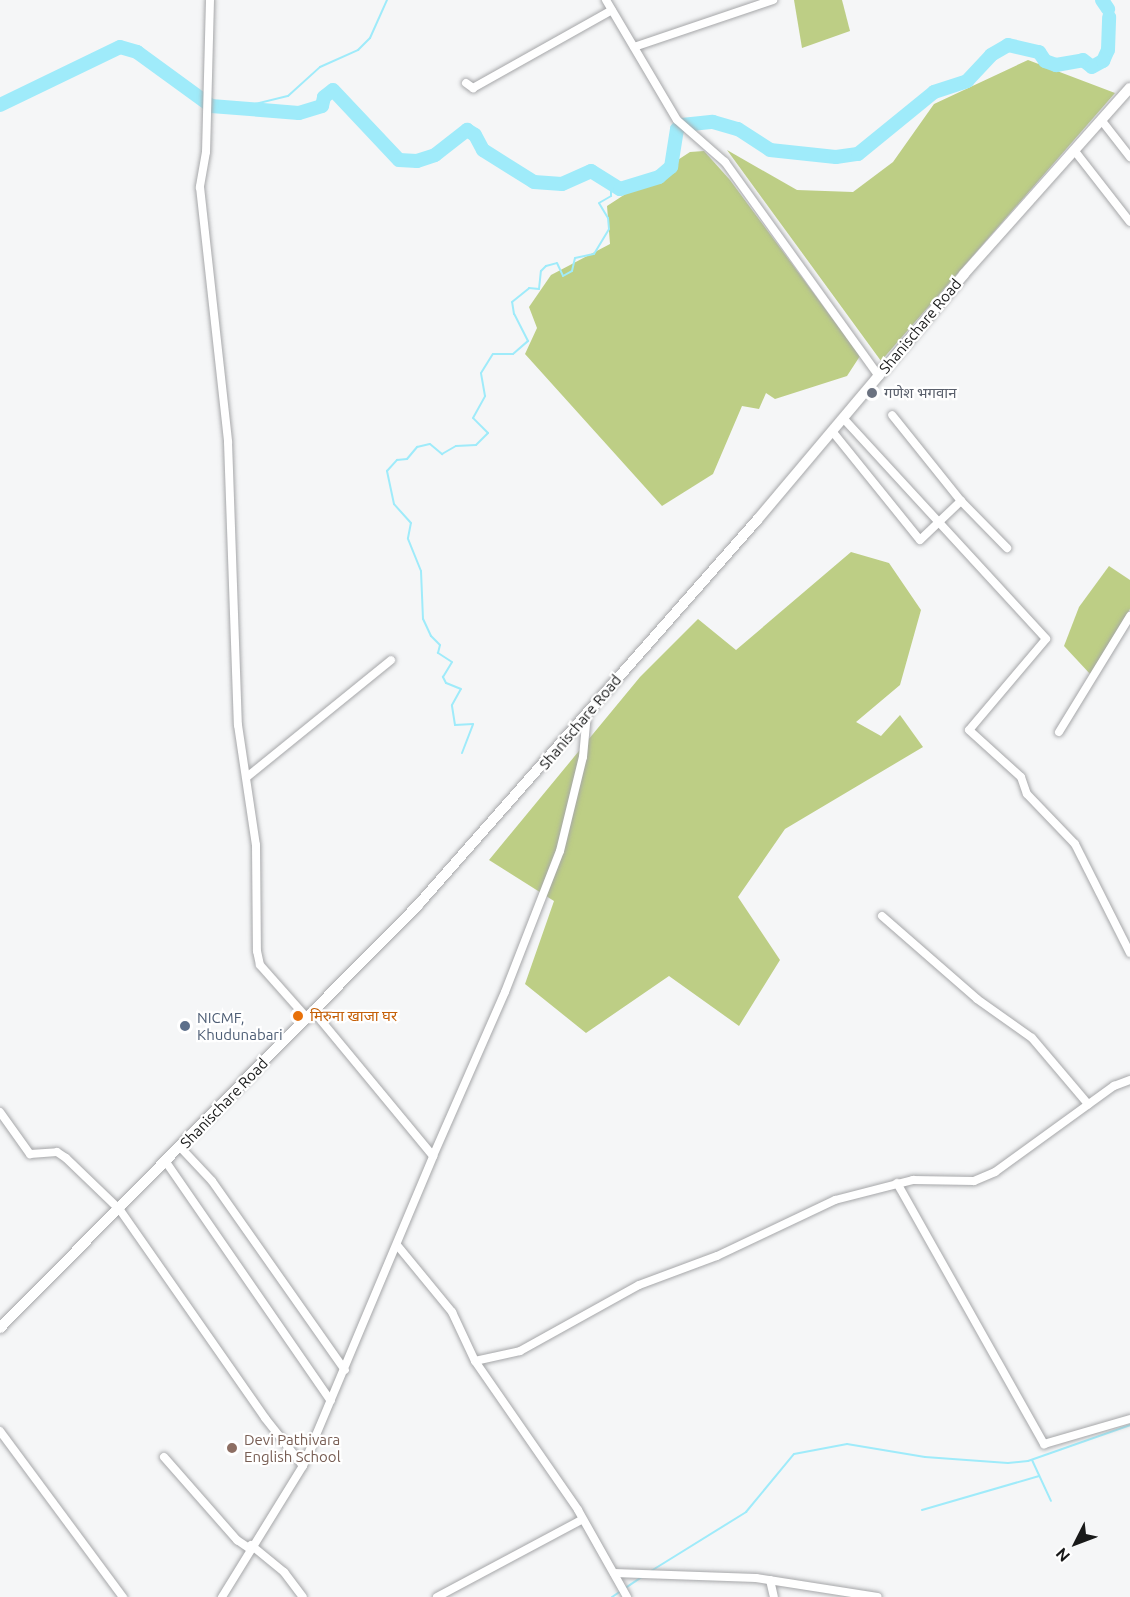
<!DOCTYPE html>
<meta charset="utf-8">
<style>
body{margin:0}
#map{position:relative;width:1130px;height:1597px;overflow:hidden;background:#f5f6f7;font-family:Ubuntu,"Noto Sans Devanagari",sans-serif}
div>[style]{position:absolute}
.forest>*{inset:0;background:#bdce85}
.stream>*{height:2px;margin:-1px;padding:0 1px;transform-origin:1px;border-radius:1px;background:#9febfa}
.river>*{height:14px;margin:-7px;padding:0 7px;transform-origin:7px;border-radius:7px;background:#9febfa}
.roads{filter:drop-shadow(0 0 2px #a6a7a9) drop-shadow(0 0 2px #a6a7a9)}
.street>*{height:8px;margin:-4px;padding:0 4px;transform-origin:4px;border-radius:4px;background:#fff}
.secondary>*{height:10px;margin:-5px;padding:0 5px;transform-origin:5px;border-radius:5px;background:#fff}
.dots>*{width:16px;height:16px;translate:-50% -50%;box-sizing:border-box;border:3px solid #fff;border-radius:50%}
span{translate:-50% -50%;white-space:nowrap;text-align:center;line-height:1.15;-webkit-text-stroke:4.5px #fff;paint-order:stroke}
.street-label{font-size:15px;color:#181919}
.worship-label{font-size:15px;color:#5b616d}
.left{translate:0 -50%;text-align:left}
.food-label{font-size:15px;color:#c56008}
.service-label{font-size:15px;color:#4e5e75}
.education-label{font-size:15px;color:#785e54}
.north{position:absolute;left:1046px;top:1513px;width:60px;height:60px;-webkit-text-stroke:4px #fff;paint-order:stroke;rotate:228deg;font-size:16px;font-weight:700;line-height:24px;text-align:center;color:#181919}
.north::after{content:'';display:block;margin:auto;width:21px;height:27px;background:#181919;clip-path:polygon(50% 0,100% 100%,50% 72%,0 100%)}
</style>
<div id="map">
<div class="forest">
<div style="clip-path:polygon(794px 0,842px 0,850px 31px,802px 48px)"></div>
<div style="clip-path:polygon(1028px 60px,1115px 93px,881px 361px,727px 150px,797px 190px,853px 192px,893px 162px,934px 104px)"></div>
<div style="clip-path:polygon(704px 151px,730px 180px,860px 356px,847px 376px,775px 399px,766px 393px,759px 409px,742px 406px,713px 474px,662px 506px,525px 354px,537px 328px,529px 307px,551px 275px,610px 244px,607px 206px,690px 152px)"></div>
<div style="clip-path:polygon(851px 552px,889px 563px,921px 610px,900px 685px,856px 722px,881px 736px,900px 715px,923px 747px,785px 829px,738px 897px,780px 960px,739px 1026px,669px 976px,586px 1033px,525px 984px,554px 901px,489px 860px,640px 677px,698px 619px,736px 650px)"></div>
<div style="clip-path:polygon(1109px 566px,1130px 580px,1130px 609px,1091px 675px,1064px 646px,1079px 607px)"></div>
</div>
<div class="stream">
<div style="left:238px;top:108px;width:51px;rotate:-13.5deg"></div>
<div style="left:288px;top:96px;width:43px;rotate:-42.2deg"></div>
<div style="left:320px;top:67px;width:42px;rotate:-24.1deg"></div>
<div style="left:358px;top:50px;width:17px;rotate:-45deg"></div>
<div style="left:370px;top:38px;width:42px;rotate:-65.9deg"></div>
<div style="left:462px;top:753px;width:31px;rotate:-69deg"></div>
<div style="left:473px;top:724px;width:18px;rotate:177deg"></div>
<div style="left:455px;top:725px;width:20px;rotate:-99deg"></div>
<div style="left:452px;top:705px;width:18px;rotate:-61deg"></div>
<div style="left:461px;top:689px;width:16px;rotate:-158deg"></div>
<div style="left:446px;top:683px;width:7px;rotate:-117deg"></div>
<div style="left:443px;top:677px;width:17px;rotate:-59deg"></div>
<div style="left:452px;top:662px;width:17px;rotate:-147deg"></div>
<div style="left:438px;top:653px;width:8px;rotate:-76deg"></div>
<div style="left:440px;top:645px;width:13px;rotate:-135deg"></div>
<div style="left:431px;top:636px;width:19px;rotate:-115deg"></div>
<div style="left:423px;top:619px;width:48px;rotate:-92.4deg"></div>
<div style="left:421px;top:571px;width:35px;rotate:-112deg"></div>
<div style="left:408px;top:538px;width:15px;rotate:-79deg"></div>
<div style="left:411px;top:523px;width:25px;rotate:-132deg"></div>
<div style="left:394px;top:504px;width:34px;rotate:-102deg"></div>
<div style="left:387px;top:471px;width:15px;rotate:-48deg"></div>
<div style="left:397px;top:460px;width:10px;rotate:-6deg"></div>
<div style="left:407px;top:459px;width:16px;rotate:-50deg"></div>
<div style="left:417px;top:447px;width:13px;rotate:-13deg"></div>
<div style="left:430px;top:444px;width:16px;rotate:40deg"></div>
<div style="left:442px;top:454px;width:16px;rotate:-30deg"></div>
<div style="left:456px;top:446px;width:20px;rotate:-3deg"></div>
<div style="left:476px;top:445px;width:17px;rotate:-45deg"></div>
<div style="left:488px;top:433px;width:21px;rotate:-135deg"></div>
<div style="left:473px;top:418px;width:25px;rotate:-61deg"></div>
<div style="left:485px;top:396px;width:23px;rotate:-100deg"></div>
<div style="left:481px;top:373px;width:22px;rotate:-58deg"></div>
<div style="left:493px;top:354px;width:20px"></div>
<div style="left:513px;top:354px;width:20px;rotate:-41deg"></div>
<div style="left:528px;top:341px;width:30px;rotate:-117deg"></div>
<div style="left:514px;top:314px;width:12px;rotate:-99deg"></div>
<div style="left:512px;top:302px;width:22px;rotate:-39deg"></div>
<div style="left:529px;top:288px;width:10px;rotate:6deg"></div>
<div style="left:539px;top:289px;width:18px;rotate:-84deg"></div>
<div style="left:541px;top:271px;width:7px;rotate:-45deg"></div>
<div style="left:546px;top:266px;width:11px;rotate:-15deg"></div>
<div style="left:557px;top:263px;width:14px;rotate:65deg"></div>
<div style="left:563px;top:276px;width:10px;rotate:-29deg"></div>
<div style="left:572px;top:271px;width:13px;rotate:-77deg"></div>
<div style="left:575px;top:258px;width:19px;rotate:-12deg"></div>
<div style="left:594px;top:254px;width:29px;rotate:-59deg"></div>
<div style="left:609px;top:229px;width:11px;rotate:-95deg"></div>
<div style="left:608px;top:218px;width:17px;rotate:-121deg"></div>
<div style="left:599px;top:203px;width:14px;rotate:-30deg"></div>
<div style="left:611px;top:196px;width:11px;rotate:-90deg"></div>
<div style="left:1032px;top:1460px;width:45px;rotate:65.1deg"></div>
<div style="left:922px;top:1510px;width:122px;rotate:-16.2deg"></div>
<div style="left:651px;top:1571px;width:112px;rotate:-31.8deg"></div>
<div style="left:746px;top:1512px;width:75px;rotate:-50.4deg"></div>
<div style="left:794px;top:1454px;width:54px;rotate:-10.7deg"></div>
<div style="left:847px;top:1444px;width:79px;rotate:9.5deg"></div>
<div style="left:925px;top:1457px;width:83px;rotate:4.1deg"></div>
<div style="left:1008px;top:1463px;width:20px;rotate:-6deg"></div>
<div style="left:1028px;top:1461px;width:108px;rotate:-19.4deg"></div>
<div style="left:612px;top:1597px;width:36px;rotate:-34deg"></div>
</div>
<div class="river">
<div style="left:1102px;top:0;width:11px;rotate:56deg"></div>
<div style="left:0;top:105px;width:133px;rotate:-25.8deg"></div>
<div style="left:120px;top:47px;width:18px;rotate:16deg"></div>
<div style="left:137px;top:52px;width:92px;rotate:36.1deg"></div>
<div style="left:211px;top:106px;width:88px;rotate:4.5deg"></div>
<div style="left:299px;top:113px;width:24px;rotate:-17deg"></div>
<div style="left:322px;top:106px;width:9px;rotate:-77deg"></div>
<div style="left:324px;top:97px;width:11px;rotate:-38deg"></div>
<div style="left:333px;top:90px;width:96px;rotate:46.7deg"></div>
<div style="left:399px;top:160px;width:18px;rotate:3deg"></div>
<div style="left:417px;top:161px;width:19px;rotate:-18deg"></div>
<div style="left:435px;top:155px;width:41px;rotate:-38deg"></div>
<div style="left:467px;top:130px;width:9px;rotate:32deg"></div>
<div style="left:475px;top:135px;width:17px;rotate:62deg"></div>
<div style="left:483px;top:150px;width:60px;rotate:32.1deg"></div>
<div style="left:534px;top:182px;width:28px;rotate:4deg"></div>
<div style="left:562px;top:184px;width:32px;rotate:-24deg"></div>
<div style="left:591px;top:171px;width:34px;rotate:32deg"></div>
<div style="left:620px;top:189px;width:41px;rotate:-17.1deg"></div>
<div style="left:659px;top:177px;width:16px;rotate:-40deg"></div>
<div style="left:671px;top:167px;width:38px;rotate:-81deg"></div>
<div style="left:677px;top:129px;width:6px;rotate:-39deg"></div>
<div style="left:682px;top:125px;width:31px;rotate:-6deg"></div>
<div style="left:713px;top:122px;width:26px;rotate:16deg"></div>
<div style="left:738px;top:129px;width:38px;rotate:33deg"></div>
<div style="left:770px;top:150px;width:66px;rotate:6.1deg"></div>
<div style="left:836px;top:157px;width:22px;rotate:-8deg"></div>
<div style="left:858px;top:154px;width:98px;rotate:-39.2deg"></div>
<div style="left:934px;top:92px;width:35px;rotate:-18deg"></div>
<div style="left:967px;top:81px;width:35px;rotate:-47deg"></div>
<div style="left:991px;top:55px;width:20px;rotate:-30deg"></div>
<div style="left:1008px;top:45px;width:32px;rotate:13deg"></div>
<div style="left:1039px;top:52px;width:11px;rotate:56deg"></div>
<div style="left:1045px;top:61px;width:12px;rotate:20deg"></div>
<div style="left:1056px;top:65px;width:27px;rotate:-10deg"></div>
<div style="left:1083px;top:60px;width:11px;rotate:38deg"></div>
<div style="left:1092px;top:67px;width:13px;rotate:-29deg"></div>
<div style="left:1103px;top:61px;width:12px;rotate:-66deg"></div>
<div style="left:1108px;top:50px;width:33px;rotate:-88deg"></div>
</div>
<div class="roads">
<div class="street">
<div style="left:210px;top:0;width:152px;rotate:91.5deg"></div>
<div style="left:206px;top:152px;width:36px;rotate:100deg"></div>
<div style="left:200px;top:187px;width:257px;rotate:83.7deg"></div>
<div style="left:228px;top:442px;width:283px;rotate:88deg"></div>
<div style="left:238px;top:725px;width:121px;rotate:81.5deg"></div>
<div style="left:256px;top:845px;width:106px;rotate:89.5deg"></div>
<div style="left:257px;top:951px;width:14px;rotate:78deg"></div>
<div style="left:260px;top:965px;width:72px;rotate:48.4deg"></div>
<div style="left:606px;top:0;width:139px;rotate:59.4deg"></div>
<div style="left:677px;top:120px;width:64px;rotate:41.2deg"></div>
<div style="left:725px;top:162px;width:264px;rotate:54.3deg"></div>
<div style="left:634px;top:47px;width:147px;rotate:-18.7deg"></div>
<div style="left:466px;top:83px;width:9px;rotate:36deg"></div>
<div style="left:473px;top:88px;width:159px;rotate:-29.3deg"></div>
<div style="left:1102px;top:121px;width:46px;rotate:52.1deg"></div>
<div style="left:1074px;top:150px;width:91px;rotate:52.1deg"></div>
<div style="left:843px;top:418px;width:300px;rotate:47.4deg"></div>
<div style="left:1046px;top:639px;width:119px;rotate:130.2deg"></div>
<div style="left:969px;top:730px;width:70px;rotate:42.1deg"></div>
<div style="left:1021px;top:777px;width:18px;rotate:71deg"></div>
<div style="left:1027px;top:794px;width:69px;rotate:46.2deg"></div>
<div style="left:1075px;top:844px;width:122px;rotate:63.2deg"></div>
<div style="left:832px;top:431px;width:140px;rotate:51.1deg"></div>
<div style="left:920px;top:540px;width:57px;rotate:-43.6deg"></div>
<div style="left:961px;top:501px;width:110px;rotate:-128.7deg"></div>
<div style="left:961px;top:501px;width:66px;rotate:45.6deg"></div>
<div style="left:1059px;top:732px;width:136px;rotate:-58.5deg"></div>
<div style="left:248px;top:776px;width:184px;rotate:-39deg"></div>
<div style="left:882px;top:916px;width:126px;rotate:41.1deg"></div>
<div style="left:977px;top:999px;width:67px;rotate:35.3deg"></div>
<div style="left:1032px;top:1038px;width:87px;rotate:49.7deg"></div>
<div style="left:314px;top:1012px;width:187px;rotate:50.4deg"></div>
<div style="left:433px;top:1156px;width:179px;rotate:-66.3deg"></div>
<div style="left:505px;top:992px;width:151px;rotate:-68.7deg"></div>
<div style="left:560px;top:851px;width:97px;rotate:-76.3deg"></div>
<div style="left:583px;top:757px;width:44px;rotate:-84.8deg"></div>
<div style="left:0;top:1112px;width:52px;rotate:54.5deg"></div>
<div style="left:30px;top:1154px;width:27px;rotate:-4deg"></div>
<div style="left:57px;top:1152px;width:11px;rotate:34deg"></div>
<div style="left:66px;top:1158px;width:75px;rotate:43.9deg"></div>
<div style="left:120px;top:1210px;width:254px;rotate:55.1deg"></div>
<div style="left:265px;top:1418px;width:61px;rotate:51.6deg"></div>
<div style="left:181px;top:1148px;width:45px;rotate:46.8deg"></div>
<div style="left:212px;top:1181px;width:231px;rotate:54.9deg"></div>
<div style="left:166px;top:1162px;width:290px;rotate:55.4deg"></div>
<div style="left:897px;top:1183px;width:300px;rotate:60.6deg"></div>
<div style="left:1044px;top:1444px;width:90px;rotate:-16.2deg"></div>
<div style="left:397px;top:1245px;width:87px;rotate:50.6deg"></div>
<div style="left:452px;top:1312px;width:54px;rotate:64.9deg"></div>
<div style="left:475px;top:1361px;width:181px;rotate:55.3deg"></div>
<div style="left:578px;top:1510px;width:100px;rotate:60.6deg"></div>
<div style="left:475px;top:1361px;width:46px;rotate:-12.5deg"></div>
<div style="left:520px;top:1351px;width:136px;rotate:-29deg"></div>
<div style="left:639px;top:1285px;width:83px;rotate:-20.4deg"></div>
<div style="left:717px;top:1256px;width:131px;rotate:-25.4deg"></div>
<div style="left:835px;top:1200px;width:81px;rotate:-14.4deg"></div>
<div style="left:913px;top:1180px;width:61px;rotate:0.9deg"></div>
<div style="left:974px;top:1181px;width:23px;rotate:-23deg"></div>
<div style="left:995px;top:1172px;width:147px;rotate:-35.9deg"></div>
<div style="left:1114px;top:1086px;width:17px;rotate:-21deg"></div>
<div style="left:0;top:1431px;width:207px;rotate:53.5deg"></div>
<div style="left:164px;top:1457px;width:111px;rotate:48.7deg"></div>
<div style="left:237px;top:1540px;width:14px;rotate:34deg"></div>
<div style="left:251px;top:1545px;width:43px;rotate:39.3deg"></div>
<div style="left:284px;top:1572px;width:31px;rotate:53deg"></div>
<div style="left:614px;top:1573px;width:142px;rotate:2deg"></div>
<div style="left:756px;top:1578px;width:123px;rotate:8.9deg"></div>
<div style="left:770px;top:1580px;width:17px;rotate:77deg"></div>
<div style="left:222px;top:1597px;width:154px;rotate:-58.3deg"></div>
<div style="left:303px;top:1466px;width:336px;rotate:-67.2deg"></div>
<div style="left:437px;top:1597px;width:163px;rotate:-28.1deg"></div>
</div>
<div class="secondary">
<div style="left:0;top:1328px;width:595px;rotate:-45.34deg"></div>
<div style="left:418px;top:905px;width:514px;rotate:-48.63deg"></div>
<div style="left:758px;top:519px;width:320px;rotate:-49.9deg"></div>
<div style="left:964px;top:274px;width:249px;rotate:-48.3deg"></div>
</div>
</div>
<div class="dots">
<div style="left:872px;top:393px;background:#6b7280"></div>
<div style="left:298px;top:1016px;background:#e8710a"></div>
<div style="left:185px;top:1026px;background:#5c6f8a"></div>
<div style="left:232px;top:1448px;background:#8d6e63"></div>
</div>
<div class="street-label">
<span style="left:920px;top:326px;rotate:-50deg">Shanischare Road</span>
<span style="left:580px;top:722px;rotate:-50deg">Shanischare Road</span>
<span style="left:224px;top:1103px;rotate:-46deg">Shanischare Road</span>
</div>
<div class="worship-label">
<span class="left" style="left:884px;top:393px">गणेश भगवान</span>
</div>
<div class="food-label">
<span class="left" style="left:310px;top:1016px">मिरुना खाजा घर</span>
</div>
<div class="service-label">
<span class="left" style="left:197px;top:1026px">NICMF,<br>Khudunabari</span>
</div>
<div class="education-label">
<span class="left" style="left:244px;top:1448px">Devi Pathivara<br>English School</span>
</div>
<div class="north">N</div>
</div>
